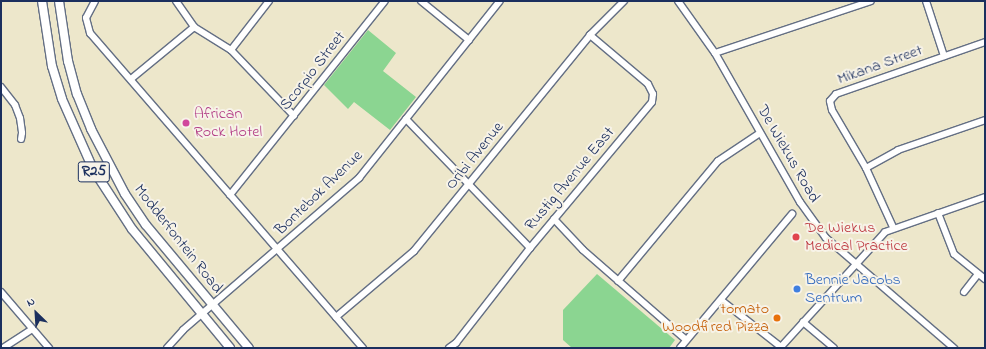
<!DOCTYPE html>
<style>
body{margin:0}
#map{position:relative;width:986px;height:349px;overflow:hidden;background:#ede7cb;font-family:"Indie Flower",sans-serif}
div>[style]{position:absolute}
.green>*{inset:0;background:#8bd591}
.roads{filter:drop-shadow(1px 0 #646f84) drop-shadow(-1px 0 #646f84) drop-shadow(0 1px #646f84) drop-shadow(0 -1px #646f84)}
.minor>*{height:6px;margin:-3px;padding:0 3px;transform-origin:3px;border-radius:3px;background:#fff}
.major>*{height:8px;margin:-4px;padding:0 4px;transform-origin:4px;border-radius:4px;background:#fff}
.dots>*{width:11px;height:11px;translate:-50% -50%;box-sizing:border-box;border:2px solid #f7f3e8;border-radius:50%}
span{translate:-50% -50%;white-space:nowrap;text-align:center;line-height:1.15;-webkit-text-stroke:4px #f7f3e8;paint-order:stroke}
.shield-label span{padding:1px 3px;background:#f7f3e8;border:1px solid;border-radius:3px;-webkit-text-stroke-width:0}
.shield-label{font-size:15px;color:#1b2f5e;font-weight:700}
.street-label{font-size:16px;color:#1b2f5e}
.hotel-label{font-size:16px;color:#b23c85}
.left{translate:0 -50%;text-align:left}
.health-label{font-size:16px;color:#be3a42}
.shop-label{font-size:16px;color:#366cbe}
.food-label{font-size:16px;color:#c56008}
.right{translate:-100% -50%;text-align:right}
.frame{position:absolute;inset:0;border:2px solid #1b2f5e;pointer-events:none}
.north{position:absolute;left:16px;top:293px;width:40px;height:40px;-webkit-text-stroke:3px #f7f3e8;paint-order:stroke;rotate:335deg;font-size:11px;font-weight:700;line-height:16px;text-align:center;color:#1b2f5e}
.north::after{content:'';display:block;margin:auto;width:14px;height:18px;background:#1b2f5e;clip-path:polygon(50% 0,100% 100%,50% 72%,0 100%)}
</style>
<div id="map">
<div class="green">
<div style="clip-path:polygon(368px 30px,396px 53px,383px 71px,416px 97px,390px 130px,354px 102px,348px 109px,324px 85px)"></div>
<div style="clip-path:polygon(597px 274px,675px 340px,669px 348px,572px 348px,563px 340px,563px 310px)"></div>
</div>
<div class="roads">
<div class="minor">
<div style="left:95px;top:1px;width:19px;rotate:118deg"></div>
<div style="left:86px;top:18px;width:16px;rotate:75deg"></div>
<div style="left:90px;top:33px;width:417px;rotate:49.1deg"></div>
<div style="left:176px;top:1px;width:32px;rotate:55deg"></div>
<div style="left:194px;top:27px;width:44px;rotate:31.9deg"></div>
<div style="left:231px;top:50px;width:91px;rotate:46.3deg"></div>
<div style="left:421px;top:1px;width:62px;rotate:39.1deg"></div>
<div style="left:678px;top:1px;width:64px;rotate:54.6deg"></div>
<div style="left:715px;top:53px;width:172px;rotate:60.3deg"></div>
<div style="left:800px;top:202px;width:44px;rotate:54.2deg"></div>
<div style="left:826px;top:238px;width:169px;rotate:40.7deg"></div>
<div style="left:926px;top:1px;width:58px;rotate:71.9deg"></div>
<div style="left:231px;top:50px;width:62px;rotate:-52.2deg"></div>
<div style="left:715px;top:53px;width:164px;rotate:-18.4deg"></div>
<div style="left:131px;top:79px;width:82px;rotate:-39.5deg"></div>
<div style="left:1px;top:87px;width:23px;rotate:52deg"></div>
<div style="left:15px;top:105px;width:14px;rotate:69deg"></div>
<div style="left:20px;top:118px;width:15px;rotate:82deg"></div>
<div style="left:22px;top:133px;width:6px;rotate:99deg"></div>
<div style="left:406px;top:119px;width:179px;rotate:46.1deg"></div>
<div style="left:866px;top:168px;width:37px;rotate:-29deg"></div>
<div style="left:898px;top:150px;width:92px;rotate:-19deg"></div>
<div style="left:230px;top:195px;width:248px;rotate:-51.4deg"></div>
<div style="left:938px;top:213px;width:44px;rotate:68.7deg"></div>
<div style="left:954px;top:254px;width:40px;rotate:39deg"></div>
<div style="left:554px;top:219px;width:42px;rotate:46.9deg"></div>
<div style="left:583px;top:250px;width:137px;rotate:41.1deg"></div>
<div style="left:893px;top:227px;width:65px;rotate:-114.6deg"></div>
<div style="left:866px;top:168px;width:67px;rotate:-120.4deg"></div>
<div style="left:832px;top:110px;width:9px;rotate:-103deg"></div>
<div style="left:830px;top:101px;width:9px;rotate:-49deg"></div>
<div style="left:836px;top:94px;width:158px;rotate:-19.2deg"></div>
<div style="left:618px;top:281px;width:156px;rotate:-50.2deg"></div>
<div style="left:718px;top:161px;width:50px;rotate:-33.7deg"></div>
<div style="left:1px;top:292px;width:74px;rotate:49.4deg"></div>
<div style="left:964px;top:292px;width:23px;rotate:-52deg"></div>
<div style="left:721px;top:300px;width:76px;rotate:38.1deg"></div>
<div style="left:336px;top:317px;width:102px;rotate:-40.2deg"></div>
<div style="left:414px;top:251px;width:279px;rotate:-50.8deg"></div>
<div style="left:590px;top:35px;width:48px;rotate:-45deg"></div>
<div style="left:803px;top:322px;width:40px;rotate:40deg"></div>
<div style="left:3px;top:348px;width:35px;rotate:-33deg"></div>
<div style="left:167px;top:348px;width:24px;rotate:-48deg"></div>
<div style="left:183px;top:330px;width:233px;rotate:-40.8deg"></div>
<div style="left:359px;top:178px;width:226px;rotate:-51.5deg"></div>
<div style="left:449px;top:348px;width:9px;rotate:-36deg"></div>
<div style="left:456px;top:343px;width:120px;rotate:-52.1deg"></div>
<div style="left:530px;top:248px;width:190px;rotate:-50.1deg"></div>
<div style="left:652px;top:102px;width:8px;rotate:-83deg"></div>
<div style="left:653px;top:94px;width:11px;rotate:-117deg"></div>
<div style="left:648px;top:84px;width:76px;rotate:-139.8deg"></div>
<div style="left:680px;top:348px;width:175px;rotate:-50.1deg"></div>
<div style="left:780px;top:348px;width:156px;rotate:-47.8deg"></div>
<div style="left:885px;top:232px;width:106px;rotate:-19.3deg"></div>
</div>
<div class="major">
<div style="left:42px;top:1px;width:66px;rotate:81.3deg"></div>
<div style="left:52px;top:66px;width:34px;rotate:73deg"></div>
<div style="left:62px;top:99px;width:77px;rotate:66.1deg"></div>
<div style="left:93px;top:169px;width:72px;rotate:57deg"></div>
<div style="left:132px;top:229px;width:154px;rotate:50.5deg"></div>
<div style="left:59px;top:1px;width:61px;rotate:81.5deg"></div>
<div style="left:68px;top:61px;width:34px;rotate:75deg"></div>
<div style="left:77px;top:94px;width:38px;rotate:68deg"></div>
<div style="left:91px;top:129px;width:73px;rotate:62.4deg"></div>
<div style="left:125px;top:194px;width:37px;rotate:56deg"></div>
<div style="left:146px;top:225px;width:160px;rotate:50.1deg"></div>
</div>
</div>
<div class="dots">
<div style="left:186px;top:123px;background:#d1479c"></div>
<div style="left:796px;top:237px;background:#e0444e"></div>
<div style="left:797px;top:289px;background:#3f7fe0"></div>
<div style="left:777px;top:318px;background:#e8710a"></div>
</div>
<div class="shield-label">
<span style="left:94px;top:172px">R25</span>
</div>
<div class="street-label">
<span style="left:880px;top:65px;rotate:-20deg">Mikana Street</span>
<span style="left:313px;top:71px;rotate:-52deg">Scorpio Street</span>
<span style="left:788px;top:154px;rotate:60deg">De Wiekus Road</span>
<span style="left:475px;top:156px;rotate:-51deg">Oribi Avenue</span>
<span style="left:570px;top:179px;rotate:-50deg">Rustig Avenue East</span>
<span style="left:319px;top:193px;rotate:-44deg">Bontebok Avenue</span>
<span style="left:178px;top:239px;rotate:52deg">Modderfontein Road</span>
</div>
<div class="hotel-label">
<span class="left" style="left:194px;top:123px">African<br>Rock Hotel</span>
</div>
<div class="health-label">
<span class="left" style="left:805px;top:237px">De Wiekus<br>Medical Practice</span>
</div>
<div class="shop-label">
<span class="left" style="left:805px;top:289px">Bennie Jacobs<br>Sentrum</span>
</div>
<div class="food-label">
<span class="right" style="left:769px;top:318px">tomato<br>Woodfired Pizza</span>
</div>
<div class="frame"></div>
<div class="north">N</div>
</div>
